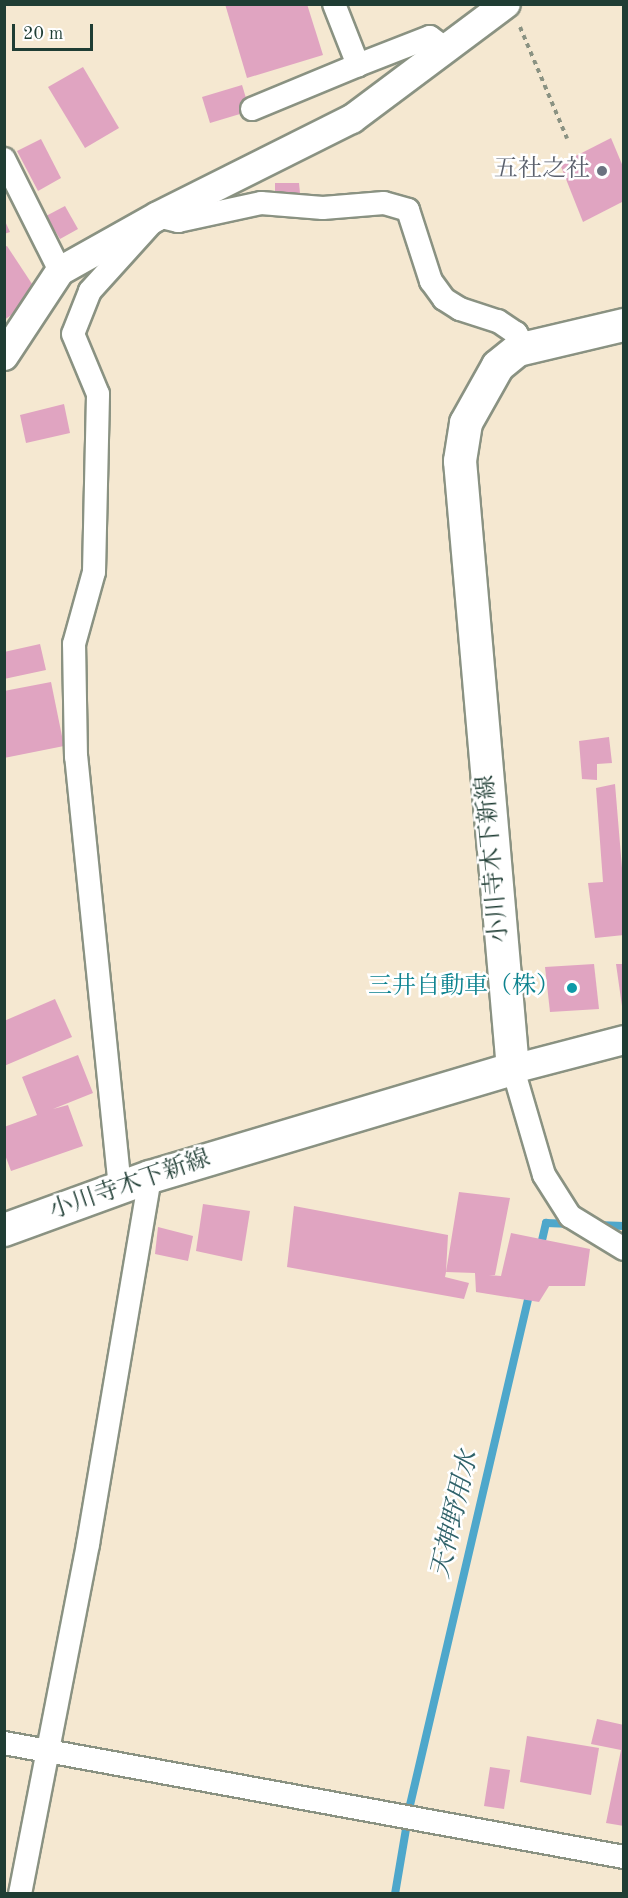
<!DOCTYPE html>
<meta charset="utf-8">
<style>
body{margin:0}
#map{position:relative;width:628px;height:1898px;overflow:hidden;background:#f5e8d1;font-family:"Old Standard TT","Noto Serif JP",serif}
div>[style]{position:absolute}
.stream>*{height:8px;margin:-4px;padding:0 4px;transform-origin:4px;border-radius:4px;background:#4ea7cb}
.building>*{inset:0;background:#e0a4c1}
.path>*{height:4px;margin-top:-2px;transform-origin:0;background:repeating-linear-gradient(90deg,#8a9282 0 4.5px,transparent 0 9px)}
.roads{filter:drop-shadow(2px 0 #8a9282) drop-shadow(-2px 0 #8a9282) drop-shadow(0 2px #8a9282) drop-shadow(0 -2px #8a9282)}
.minor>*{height:22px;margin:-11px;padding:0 11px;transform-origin:11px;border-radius:11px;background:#fff}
.tertiary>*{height:28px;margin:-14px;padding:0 14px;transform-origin:14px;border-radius:14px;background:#fff}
.secondary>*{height:32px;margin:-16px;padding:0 16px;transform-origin:16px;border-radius:16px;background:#fff}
.dots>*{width:16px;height:16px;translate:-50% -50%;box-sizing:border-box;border:3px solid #fff;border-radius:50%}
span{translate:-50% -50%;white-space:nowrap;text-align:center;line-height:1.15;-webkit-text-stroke:5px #fff;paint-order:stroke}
.worship-label{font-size:24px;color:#5b616d}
.right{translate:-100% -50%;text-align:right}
.street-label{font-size:24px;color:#1f3d34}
.culture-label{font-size:24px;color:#0d838f}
.water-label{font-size:26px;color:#2f6269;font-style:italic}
.frame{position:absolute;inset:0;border:6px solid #1f3d34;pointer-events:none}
.scale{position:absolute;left:12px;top:24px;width:81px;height:27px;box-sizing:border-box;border:3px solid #1f3d34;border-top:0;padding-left:8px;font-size:18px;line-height:21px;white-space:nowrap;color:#1f3d34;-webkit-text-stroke:4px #fff;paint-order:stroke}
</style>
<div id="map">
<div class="stream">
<div style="left:597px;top:1225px;width:27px;rotate:2deg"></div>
<div style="left:540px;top:1249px;width:27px;rotate:-77deg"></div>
<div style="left:546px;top:1223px;width:26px;rotate:2deg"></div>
<div style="left:395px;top:1894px;width:90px;rotate:-80.4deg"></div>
<div style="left:410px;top:1805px;width:528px;rotate:-76.86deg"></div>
</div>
<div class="building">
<div style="clip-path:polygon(225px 4px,307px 4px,323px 55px,247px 78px)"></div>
<div style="clip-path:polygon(83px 67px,119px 128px,85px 148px,48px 87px)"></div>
<div style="clip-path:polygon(242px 85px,250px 111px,210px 123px,202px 97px)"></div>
<div style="clip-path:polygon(611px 138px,624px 169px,624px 201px,583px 222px,560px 164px)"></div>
<div style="clip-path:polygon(41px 139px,61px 178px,38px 191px,17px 151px)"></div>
<div style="clip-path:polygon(275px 183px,299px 183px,300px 193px,275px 195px)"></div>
<div style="clip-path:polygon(65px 206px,78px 229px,60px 239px,46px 216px)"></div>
<div style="clip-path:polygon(4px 219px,10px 232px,4px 234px)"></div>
<div style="clip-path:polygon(7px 246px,40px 296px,4px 320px,4px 247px)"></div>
<div style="clip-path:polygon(64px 404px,70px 433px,26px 443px,20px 415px)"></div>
<div style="clip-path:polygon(40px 644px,46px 670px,4px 679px,4px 652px)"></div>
<div style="clip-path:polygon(51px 682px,64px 746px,4px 758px,4px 691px)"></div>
<div style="clip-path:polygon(609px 737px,612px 763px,597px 764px,597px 780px,582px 779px,579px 741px)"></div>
<div style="clip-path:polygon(615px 784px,624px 892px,624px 935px,595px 938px,588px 883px,603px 882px,596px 788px)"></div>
<div style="clip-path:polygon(594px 964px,599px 1009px,550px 1012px,545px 967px)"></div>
<div style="clip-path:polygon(616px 964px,624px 964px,624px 1006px,622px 1006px)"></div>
<div style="clip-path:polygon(55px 999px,72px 1037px,4px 1066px,4px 1021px)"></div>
<div style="clip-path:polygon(78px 1055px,93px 1093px,53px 1109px,68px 1105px,83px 1146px,11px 1171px,4px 1152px,4px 1127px,37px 1115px,22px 1077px)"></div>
<div style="clip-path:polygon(459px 1192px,510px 1198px,495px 1275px,489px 1275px,501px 1276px,511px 1233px,590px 1249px,585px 1286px,549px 1286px,539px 1302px,476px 1292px,475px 1273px,446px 1272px,445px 1277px,469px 1283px,464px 1299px,287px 1267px,294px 1206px,448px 1235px,446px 1272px)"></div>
<div style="clip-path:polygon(203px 1204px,250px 1211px,242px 1261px,196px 1251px)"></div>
<div style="clip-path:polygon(158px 1227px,193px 1236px,188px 1261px,155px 1254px)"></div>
<div style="clip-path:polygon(597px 1719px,624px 1725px,624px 1826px,606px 1823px,621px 1750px,591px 1744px)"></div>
<div style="clip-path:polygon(527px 1736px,599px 1748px,591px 1795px,520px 1782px)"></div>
<div style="clip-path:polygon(490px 1767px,510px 1770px,504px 1809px,484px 1806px)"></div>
</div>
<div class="path">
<div style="left:520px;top:27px;width:121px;rotate:67.1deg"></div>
</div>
<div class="roads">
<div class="minor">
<div style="left:334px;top:4px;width:66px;rotate:68.5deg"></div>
<div style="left:358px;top:65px;width:77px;rotate:-21.3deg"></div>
<div style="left:430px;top:37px;width:20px;rotate:37deg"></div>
<div style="left:252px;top:109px;width:115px;rotate:-22.5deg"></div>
<div style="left:4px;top:159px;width:125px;rotate:63.4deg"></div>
<div style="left:513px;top:1069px;width:110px;rotate:73.7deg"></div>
<div style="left:544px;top:1175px;width:49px;rotate:57.6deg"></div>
<div style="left:570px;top:1216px;width:63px;rotate:31.4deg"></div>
<div style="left:120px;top:1188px;width:433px;rotate:-95.8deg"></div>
<div style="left:76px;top:757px;width:113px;rotate:-91deg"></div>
<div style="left:74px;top:644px;width:75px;rotate:-74.5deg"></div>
<div style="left:94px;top:572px;width:178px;rotate:-88.7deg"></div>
<div style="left:98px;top:394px;width:65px;rotate:-112.6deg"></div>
<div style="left:73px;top:334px;width:46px;rotate:-68.4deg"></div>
<div style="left:90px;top:291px;width:101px;rotate:-47.8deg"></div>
<div style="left:158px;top:216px;width:21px;rotate:14deg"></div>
<div style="left:178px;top:221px;width:85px;rotate:-12.2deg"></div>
<div style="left:261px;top:203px;width:62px;rotate:4.6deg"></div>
<div style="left:323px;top:208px;width:61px;rotate:-4.7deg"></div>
<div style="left:384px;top:203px;width:25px;rotate:16deg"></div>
<div style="left:408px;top:210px;width:75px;rotate:72.1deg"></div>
<div style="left:431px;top:281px;width:22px;rotate:54deg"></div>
<div style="left:444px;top:299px;width:19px;rotate:32deg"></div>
<div style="left:460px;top:309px;width:40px;rotate:18deg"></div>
<div style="left:498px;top:321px;width:22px;rotate:34deg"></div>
<div style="left:516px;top:333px;width:17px;rotate:59deg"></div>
<div style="left:4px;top:1743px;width:630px;rotate:10.42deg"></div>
<div style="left:20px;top:1894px;width:357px;rotate:-79deg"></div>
<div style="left:88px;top:1544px;width:372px;rotate:-80.4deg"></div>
</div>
<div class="tertiary">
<div style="left:4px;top:356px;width:102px;rotate:-56.6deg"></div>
<div style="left:60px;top:271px;width:112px;rotate:-29.3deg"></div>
<div style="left:158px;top:216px;width:217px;rotate:-26.6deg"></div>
<div style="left:352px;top:119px;width:192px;rotate:-36.8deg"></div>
<div style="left:513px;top:1069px;width:115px;rotate:-14.6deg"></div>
</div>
<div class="secondary">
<div style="left:4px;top:1230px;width:155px;rotate:-20deg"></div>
<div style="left:150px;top:1177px;width:379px;rotate:-16.6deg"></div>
<div style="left:513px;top:1069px;width:610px;rotate:-94.98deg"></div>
<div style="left:460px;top:461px;width:38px;rotate:-81deg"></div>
<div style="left:466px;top:423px;width:65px;rotate:-60.7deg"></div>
<div style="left:498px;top:366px;width:26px;rotate:-39deg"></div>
<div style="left:518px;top:350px;width:109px;rotate:-13.3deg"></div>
</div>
</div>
<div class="dots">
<div style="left:602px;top:171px;background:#6b7280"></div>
<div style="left:572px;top:988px;background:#0f9aa8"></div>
</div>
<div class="worship-label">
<span class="right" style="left:590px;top:171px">五社之社</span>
</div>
<div class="street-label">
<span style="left:494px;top:859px;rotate:-95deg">小川寺木下新線</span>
<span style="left:130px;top:1186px;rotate:-19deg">小川寺木下新線</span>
</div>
<div class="culture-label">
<span class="right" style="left:560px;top:988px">三井自動車（株）</span>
</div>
<div class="water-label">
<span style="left:456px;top:1515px;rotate:-77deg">天神野用水</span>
</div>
<div class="frame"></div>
<div class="scale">20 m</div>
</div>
